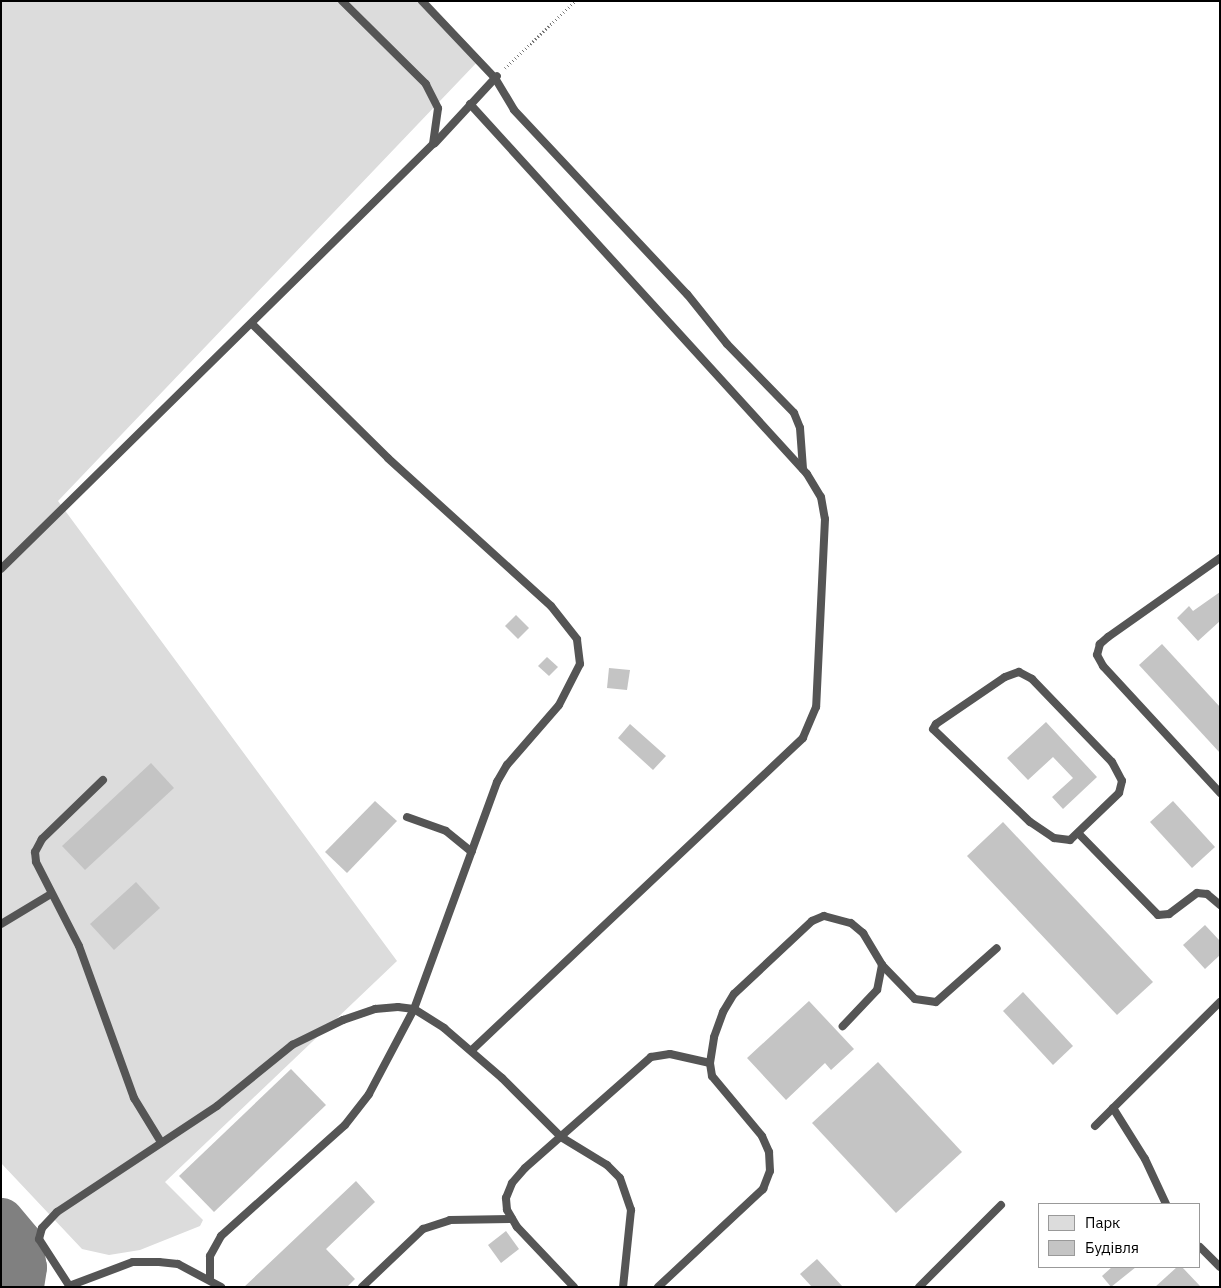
<!DOCTYPE html>
<meta charset="utf-8">
<style>
body{margin:0}
#map{position:relative;width:1221px;height:1288px;overflow:hidden;background:#fff;font-family:"IBM Plex Sans",sans-serif}
div>[style]{position:absolute}
.green>*{inset:0;background:#dcdcdc}
.taxiway>*{height:45px;margin:-22.5px;padding:0 22.5px;transform-origin:22.5px;border-radius:22.5px;background:#808080}
.building>*{inset:0;background:#c4c4c4}
.path>*{height:3px;margin-top:-1.5px;transform-origin:0;background:repeating-linear-gradient(90deg,#777 0 1px,transparent 0 3.5px)}
.lane>*{height:8px;margin:-4px;padding:0 4px;transform-origin:4px;border-radius:4px;background:#555}
span{translate:-50% -50%;white-space:nowrap;text-align:center;line-height:1.15;-webkit-text-stroke:4.5px #fff;paint-order:stroke}
.frame{position:absolute;inset:0;border:2px solid #000;pointer-events:none}
.legend{position:absolute;left:1038px;top:1203px;width:162px;height:65px;box-sizing:border-box;background:#fff;border:1px solid #999;margin:0;padding:6px 9px;list-style:none;font-size:15px;color:#000}
.legend li{display:flex;align-items:center;gap:10px;height:25px}
.legend b{width:25px;border:1px solid #999}
</style>
<div id="map">
<div class="green">
<div style="clip-path:polygon(1px 1px,428px 1px,481px 58px,58px 501px,397px 961px,165px 1182px,203px 1220px,200px 1226px,140px 1250px,109px 1255px,82px 1249px,1px 1163px)"></div>
</div>
<div class="taxiway">
<div style="left:1px;top:1220px;width:30px;rotate:50deg"></div>
<div style="left:20px;top:1243px;width:24px;rotate:81deg"></div>
<div style="left:24px;top:1267px;width:20px;rotate:99deg"></div>
</div>
<div class="building">
<div style="clip-path:polygon(1220px 592px,1220px 621px,1198px 641px,1177px 618px,1189px 606px,1193px 611px)"></div>
<div style="clip-path:polygon(516px 615px,529px 628px,518px 639px,505px 626px)"></div>
<div style="clip-path:polygon(1162px 644px,1220px 707px,1220px 753px,1139px 665px)"></div>
<div style="clip-path:polygon(547px 657px,558px 667px,549px 676px,538px 666px)"></div>
<div style="clip-path:polygon(609px 668px,630px 670px,627px 690px,607px 688px)"></div>
<div style="clip-path:polygon(1046px 722px,1097px 777px,1063px 809px,1052px 797px,1073px 778px,1053px 757px,1028px 780px,1007px 758px)"></div>
<div style="clip-path:polygon(630px 724px,666px 756px,653px 770px,618px 738px)"></div>
<div style="clip-path:polygon(151px 763px,174px 788px,85px 870px,62px 846px)"></div>
<div style="clip-path:polygon(375px 801px,397px 821px,347px 873px,325px 852px)"></div>
<div style="clip-path:polygon(1173px 801px,1215px 847px,1192px 868px,1150px 822px)"></div>
<div style="clip-path:polygon(1003px 822px,1153px 982px,1117px 1015px,967px 856px)"></div>
<div style="clip-path:polygon(136px 882px,160px 908px,114px 950px,90px 924px)"></div>
<div style="clip-path:polygon(1205px 925px,1220px 941px,1220px 955px,1205px 969px,1183px 945px)"></div>
<div style="clip-path:polygon(1023px 992px,1073px 1046px,1053px 1065px,1003px 1011px)"></div>
<div style="clip-path:polygon(809px 1001px,854px 1049px,831px 1070px,825px 1063px,786px 1100px,747px 1058px)"></div>
<div style="clip-path:polygon(878px 1062px,962px 1152px,896px 1213px,812px 1123px)"></div>
<div style="clip-path:polygon(291px 1069px,326px 1105px,214px 1212px,179px 1176px)"></div>
<div style="clip-path:polygon(356px 1181px,375px 1202px,326px 1249px,355px 1279px,347px 1287px,244px 1287px)"></div>
<div style="clip-path:polygon(506px 1231px,519px 1249px,501px 1263px,488px 1245px)"></div>
<div style="clip-path:polygon(817px 1259px,843px 1287px,812px 1287px,800px 1274px)"></div>
<div style="clip-path:polygon(1112px 1267px,1136px 1267px,1111px 1287px,1102px 1276px)"></div>
<div style="clip-path:polygon(1177px 1267px,1182px 1267px,1201px 1287px,1155px 1287px)"></div>
</div>
<div class="path">
<div style="left:505px;top:68px;width:97px;rotate:-43.7deg"></div>
</div>
<div class="lane">
<div style="left:422px;top:1px;width:106px;rotate:46.5deg"></div>
<div style="left:495px;top:78px;width:37px;rotate:59deg"></div>
<div style="left:514px;top:110px;width:253px;rotate:46.8deg"></div>
<div style="left:687px;top:294px;width:64px;rotate:51.3deg"></div>
<div style="left:727px;top:344px;width:96px;rotate:45.8deg"></div>
<div style="left:794px;top:413px;width:16px;rotate:68deg"></div>
<div style="left:800px;top:428px;width:41px;rotate:85.8deg"></div>
<div style="left:470px;top:104px;width:500px;rotate:47.67deg"></div>
<div style="left:807px;top:474px;width:27px;rotate:59deg"></div>
<div style="left:821px;top:497px;width:22px;rotate:80deg"></div>
<div style="left:825px;top:519px;width:188px;rotate:92.7deg"></div>
<div style="left:816px;top:707px;width:34px;rotate:113deg"></div>
<div style="left:803px;top:738px;width:456px;rotate:136.7deg"></div>
<div style="left:435px;top:143px;width:91px;rotate:-47.2deg"></div>
<div style="left:1220px;top:558px;width:137px;rotate:144.8deg"></div>
<div style="left:1108px;top:637px;width:11px;rotate:139deg"></div>
<div style="left:1100px;top:644px;width:11px;rotate:105deg"></div>
<div style="left:1097px;top:655px;width:13px;rotate:61deg"></div>
<div style="left:1103px;top:666px;width:173px;rotate:47.3deg"></div>
<div style="left:1px;top:569px;width:606px;rotate:-44.53deg"></div>
<div style="left:433px;top:144px;width:36px;rotate:-82deg"></div>
<div style="left:438px;top:108px;width:27px;rotate:-117deg"></div>
<div style="left:426px;top:84px;width:118px;rotate:-135.3deg"></div>
<div style="left:1019px;top:672px;width:15px;rotate:28deg"></div>
<div style="left:1032px;top:679px;width:115px;rotate:46.1deg"></div>
<div style="left:1112px;top:762px;width:21px;rotate:62deg"></div>
<div style="left:1122px;top:781px;width:12px;rotate:104deg"></div>
<div style="left:1119px;top:793px;width:68px;rotate:136.2deg"></div>
<div style="left:1070px;top:840px;width:16px;rotate:-173deg"></div>
<div style="left:1054px;top:838px;width:29px;rotate:-146deg"></div>
<div style="left:1030px;top:822px;width:134px;rotate:-136.2deg"></div>
<div style="left:933px;top:729px;width:6px;rotate:-59deg"></div>
<div style="left:936px;top:724px;width:83px;rotate:-34.3deg"></div>
<div style="left:1005px;top:677px;width:15px;rotate:-20deg"></div>
<div style="left:103px;top:780px;width:85px;rotate:136deg"></div>
<div style="left:42px;top:839px;width:15px;rotate:118deg"></div>
<div style="left:35px;top:852px;width:10px;rotate:84deg"></div>
<div style="left:36px;top:862px;width:94px;rotate:62.9deg"></div>
<div style="left:79px;top:946px;width:162px;rotate:70.1deg"></div>
<div style="left:134px;top:1098px;width:52px;rotate:58.5deg"></div>
<div style="left:407px;top:817px;width:41px;rotate:19.7deg"></div>
<div style="left:446px;top:831px;width:33px;rotate:39deg"></div>
<div style="left:1079px;top:834px;width:113px;rotate:45.7deg"></div>
<div style="left:1158px;top:915px;width:11px;rotate:-5deg"></div>
<div style="left:1169px;top:914px;width:35px;rotate:-37deg"></div>
<div style="left:1197px;top:893px;width:10px;rotate:6deg"></div>
<div style="left:1207px;top:894px;width:17px;rotate:40deg"></div>
<div style="left:1px;top:924px;width:58px;rotate:-31deg"></div>
<div style="left:882px;top:965px;width:47px;rotate:45.9deg"></div>
<div style="left:915px;top:999px;width:21px;rotate:8deg"></div>
<div style="left:936px;top:1002px;width:81px;rotate:-41.5deg"></div>
<div style="left:1113px;top:1108px;width:60px;rotate:57.9deg"></div>
<div style="left:1145px;top:1159px;width:50px;rotate:65deg"></div>
<div style="left:1095px;top:1126px;width:176px;rotate:-44.8deg"></div>
<div style="left:1200px;top:1247px;width:28px;rotate:45deg"></div>
<div style="left:210px;top:1278px;width:22px;rotate:-90deg"></div>
<div style="left:210px;top:1256px;width:23px;rotate:-61deg"></div>
<div style="left:221px;top:1236px;width:166px;rotate:-41.8deg"></div>
<div style="left:345px;top:1125px;width:39px;rotate:-52deg"></div>
<div style="left:369px;top:1094px;width:96px;rotate:-62.1deg"></div>
<div style="left:414px;top:1009px;width:242px;rotate:-69.9deg"></div>
<div style="left:497px;top:782px;width:20px;rotate:-60deg"></div>
<div style="left:507px;top:765px;width:79px;rotate:-49.1deg"></div>
<div style="left:559px;top:705px;width:46px;rotate:-62.9deg"></div>
<div style="left:580px;top:664px;width:25px;rotate:-97deg"></div>
<div style="left:577px;top:639px;width:42px;rotate:-128.2deg"></div>
<div style="left:551px;top:606px;width:220px;rotate:-137.8deg"></div>
<div style="left:388px;top:458px;width:191px;rotate:-135.4deg"></div>
<div style="left:69px;top:1286px;width:68px;rotate:-20.6deg"></div>
<div style="left:133px;top:1262px;width:26px"></div>
<div style="left:159px;top:1262px;width:19px;rotate:6deg"></div>
<div style="left:178px;top:1264px;width:49px;rotate:28.1deg"></div>
<div style="left:70px;top:1287px;width:57px;rotate:-122.9deg"></div>
<div style="left:39px;top:1239px;width:11px;rotate:-75deg"></div>
<div style="left:42px;top:1228px;width:22px;rotate:-47deg"></div>
<div style="left:57px;top:1212px;width:192px;rotate:-33.5deg"></div>
<div style="left:217px;top:1106px;width:97px;rotate:-39.1deg"></div>
<div style="left:292px;top:1045px;width:57px;rotate:-26.1deg"></div>
<div style="left:343px;top:1020px;width:34px;rotate:-19deg"></div>
<div style="left:375px;top:1009px;width:23px;rotate:-5deg"></div>
<div style="left:398px;top:1007px;width:16px;rotate:7deg"></div>
<div style="left:414px;top:1009px;width:36px;rotate:32deg"></div>
<div style="left:444px;top:1028px;width:77px;rotate:40.8deg"></div>
<div style="left:502px;top:1078px;width:83px;rotate:45deg"></div>
<div style="left:561px;top:1137px;width:54px;rotate:31.3deg"></div>
<div style="left:607px;top:1165px;width:18px;rotate:45deg"></div>
<div style="left:620px;top:1178px;width:34px;rotate:71deg"></div>
<div style="left:631px;top:1210px;width:77px;rotate:95.9deg"></div>
<div style="left:362px;top:1287px;width:84px;rotate:-43.6deg"></div>
<div style="left:423px;top:1229px;width:28px;rotate:-18deg"></div>
<div style="left:450px;top:1220px;width:62px;rotate:-0.9deg"></div>
<div style="left:574px;top:1287px;width:83px;rotate:-133.5deg"></div>
<div style="left:517px;top:1227px;width:20px;rotate:-120deg"></div>
<div style="left:507px;top:1210px;width:12px;rotate:-95deg"></div>
<div style="left:506px;top:1198px;width:16px;rotate:-68deg"></div>
<div style="left:512px;top:1183px;width:20px;rotate:-49deg"></div>
<div style="left:525px;top:1168px;width:168px;rotate:-41.4deg"></div>
<div style="left:651px;top:1057px;width:19px;rotate:-9deg"></div>
<div style="left:670px;top:1054px;width:41px;rotate:12.7deg"></div>
<div style="left:658px;top:1287px;width:144px;rotate:-43deg"></div>
<div style="left:763px;top:1189px;width:19px;rotate:-69deg"></div>
<div style="left:770px;top:1171px;width:19px;rotate:-93deg"></div>
<div style="left:769px;top:1152px;width:17px;rotate:-114deg"></div>
<div style="left:762px;top:1136px;width:78px;rotate:-129.8deg"></div>
<div style="left:712px;top:1076px;width:13px;rotate:-99deg"></div>
<div style="left:710px;top:1063px;width:26px;rotate:-81deg"></div>
<div style="left:714px;top:1037px;width:27px;rotate:-70deg"></div>
<div style="left:723px;top:1012px;width:21px;rotate:-59deg"></div>
<div style="left:734px;top:994px;width:107px;rotate:-43.1deg"></div>
<div style="left:812px;top:921px;width:13px;rotate:-23deg"></div>
<div style="left:824px;top:916px;width:28px;rotate:15deg"></div>
<div style="left:851px;top:923px;width:16px;rotate:40deg"></div>
<div style="left:863px;top:933px;width:37px;rotate:59deg"></div>
<div style="left:882px;top:965px;width:25px;rotate:101deg"></div>
<div style="left:877px;top:990px;width:50px;rotate:133.4deg"></div>
<div style="left:919px;top:1287px;width:116px;rotate:-45deg"></div>
</div>
<div class="frame"></div>
<ul class="legend">
<li><b style="height:14px;background:#dcdcdc"></b>Парк</li>
<li><b style="height:14px;background:#c4c4c4"></b>Будівля</li>
</ul>
</div>
